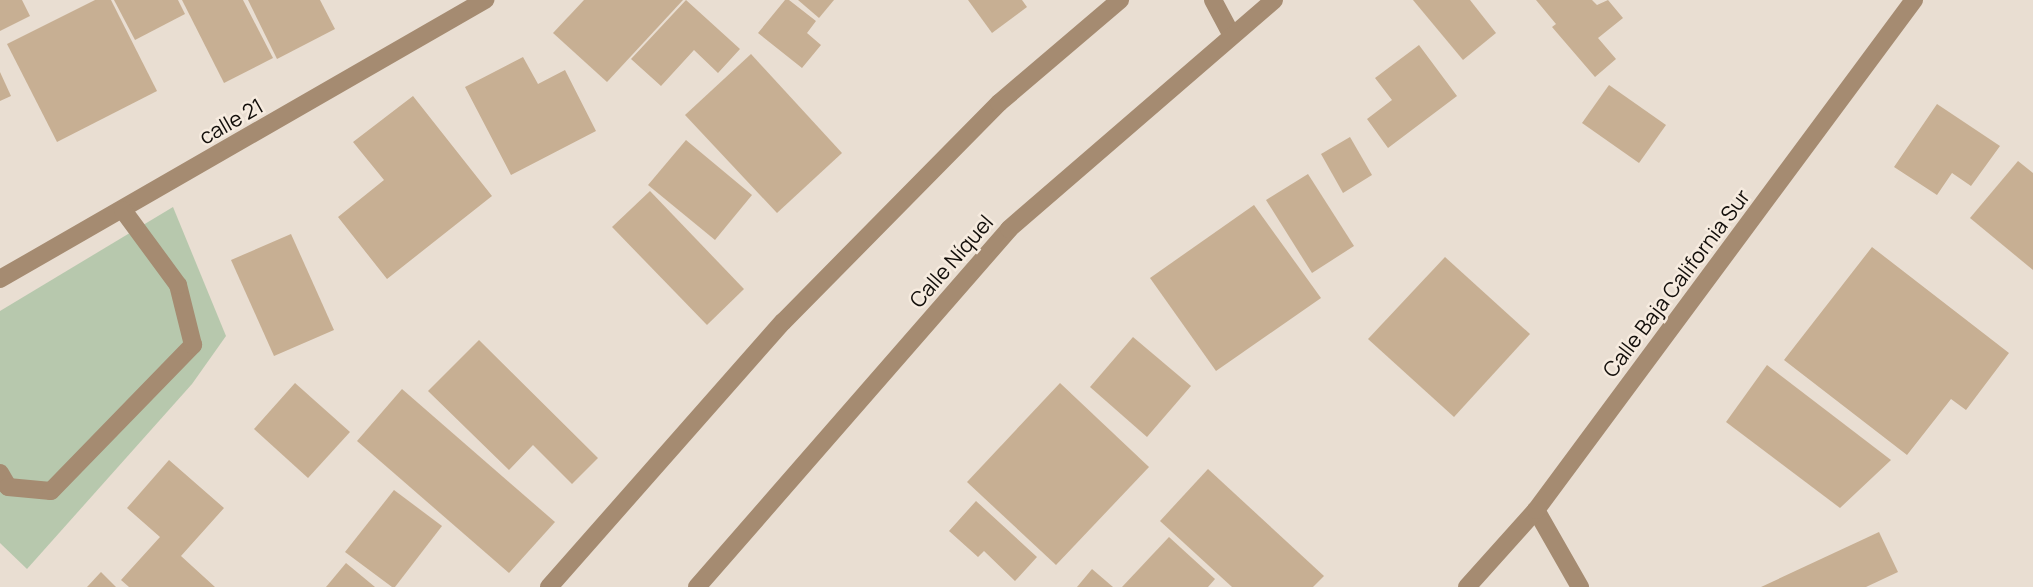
<!DOCTYPE html>
<meta charset="utf-8">
<style>
body{margin:0}
#map{position:relative;width:2033px;height:587px;overflow:hidden;background:#e9ded2;font-family:Manrope,sans-serif}
div>[style]{position:absolute}
.green>*{inset:0;background:#b7c8ad}
.building>*{inset:0;background:#c7af93}
.minor>*{height:18px;margin:-9px;padding:0 9px;transform-origin:9px;border-radius:9px;background:#a58b71}
.tertiary>*{height:18px;margin:-9px;padding:0 9px;transform-origin:9px;border-radius:9px;background:#a58b71}
span{translate:-50% -50%;white-space:nowrap;text-align:center;line-height:1.15;-webkit-text-stroke:5px #f6ebdf;paint-order:stroke}
.street-label{font-size:21px;color:#120e0a}
</style>
<div id="map">
<div class="green">
<div style="clip-path:polygon(173px 207px,226px 336px,192px 384px,27px 569px,0 543px,0 311px)"></div>
</div>
<div class="building">
<div style="clip-path:polygon(0 0,22px 0,30px 16px,0 31px)"></div>
<div style="clip-path:polygon(95px 0,111px 0,157px 91px,57px 142px,7px 44px)"></div>
<div style="clip-path:polygon(114px 0,178px 0,185px 14px,135px 40px)"></div>
<div style="clip-path:polygon(182px 0,243px 0,273px 58px,224px 83px)"></div>
<div style="clip-path:polygon(248px 0,320px 0,335px 29px,277px 59px)"></div>
<div style="clip-path:polygon(584px 0,683px 0,607px 82px,553px 33px)"></div>
<div style="clip-path:polygon(686px 0,740px 49px,718px 73px,694px 50px,661px 86px,631px 59px)"></div>
<div style="clip-path:polygon(785px 0,789px 0,816px 21px,807px 33px,821px 45px,802px 68px,758px 33px)"></div>
<div style="clip-path:polygon(798px 0,834px 0,819px 18px)"></div>
<div style="clip-path:polygon(968px 0,1022px 0,1027px 7px,992px 33px)"></div>
<div style="clip-path:polygon(1413px 0,1470px 0,1496px 33px,1463px 60px)"></div>
<div style="clip-path:polygon(1536px 0,1592px 0,1597px 5px,1608px 0,1623px 18px,1598px 38px,1616px 59px,1595px 77px,1552px 27px,1556px 24px)"></div>
<div style="clip-path:polygon(1419px 45px,1457px 96px,1388px 148px,1367px 119px,1392px 100px,1375px 78px)"></div>
<div style="clip-path:polygon(751px 54px,842px 153px,777px 213px,685px 115px)"></div>
<div style="clip-path:polygon(523px 57px,538px 84px,565px 70px,596px 131px,511px 175px,465px 87px)"></div>
<div style="clip-path:polygon(0 72px,11px 96px,0 101px)"></div>
<div style="clip-path:polygon(1609px 85px,1666px 125px,1639px 163px,1582px 123px)"></div>
<div style="clip-path:polygon(413px 96px,492px 196px,387px 279px,338px 217px,384px 180px,353px 142px)"></div>
<div style="clip-path:polygon(1937px 104px,2000px 146px,1971px 186px,1952px 173px,1937px 195px,1894px 167px)"></div>
<div style="clip-path:polygon(1350px 137px,1372px 175px,1343px 193px,1321px 154px)"></div>
<div style="clip-path:polygon(686px 140px,752px 195px,715px 240px,648px 185px)"></div>
<div style="clip-path:polygon(2018px 161px,2033px 173px,2033px 270px,1970px 218px)"></div>
<div style="clip-path:polygon(1308px 174px,1354px 246px,1312px 273px,1266px 200px)"></div>
<div style="clip-path:polygon(650px 191px,744px 289px,707px 325px,612px 227px)"></div>
<div style="clip-path:polygon(1254px 205px,1321px 298px,1216px 371px,1150px 278px)"></div>
<div style="clip-path:polygon(291px 234px,334px 330px,274px 356px,231px 260px)"></div>
<div style="clip-path:polygon(1872px 247px,2009px 353px,1966px 410px,1951px 399px,1907px 455px,1784px 360px)"></div>
<div style="clip-path:polygon(1445px 257px,1530px 334px,1454px 417px,1368px 339px)"></div>
<div style="clip-path:polygon(1133px 337px,1191px 386px,1147px 437px,1090px 387px)"></div>
<div style="clip-path:polygon(479px 340px,598px 458px,572px 484px,533px 445px,509px 470px,428px 391px)"></div>
<div style="clip-path:polygon(1767px 365px,1891px 460px,1840px 508px,1726px 422px)"></div>
<div style="clip-path:polygon(295px 383px,350px 432px,308px 478px,254px 429px)"></div>
<div style="clip-path:polygon(1060px 383px,1149px 467px,1056px 565px,967px 482px)"></div>
<div style="clip-path:polygon(402px 389px,555px 522px,509px 573px,357px 441px)"></div>
<div style="clip-path:polygon(169px 460px,224px 508px,181px 556px,215px 587px,129px 587px,121px 580px,160px 537px,127px 508px)"></div>
<div style="clip-path:polygon(1208px 469px,1324px 576px,1313px 587px,1232px 587px,1160px 521px)"></div>
<div style="clip-path:polygon(394px 490px,442px 526px,395px 587px,392px 587px,345px 552px)"></div>
<div style="clip-path:polygon(976px 501px,1037px 557px,1015px 581px,984px 551px,978px 557px,949px 531px)"></div>
<div style="clip-path:polygon(1879px 532px,1898px 572px,1866px 587px,1761px 587px)"></div>
<div style="clip-path:polygon(1169px 537px,1215px 579px,1208px 587px,1122px 587px)"></div>
<div style="clip-path:polygon(346px 563px,375px 587px,326px 587px)"></div>
<div style="clip-path:polygon(1092px 569px,1113px 587px,1077px 587px)"></div>
<div style="clip-path:polygon(101px 572px,116px 587px,87px 587px)"></div>
</div>
<div class="minor">
<div style="left:1213px;top:0;width:40px;rotate:62deg"></div>
<div style="left:0;top:279px;width:560px;rotate:-29.91deg"></div>
<div style="left:0;top:473px;width:16px;rotate:60deg"></div>
<div style="left:8px;top:487px;width:43px;rotate:5.3deg"></div>
<div style="left:51px;top:491px;width:204px;rotate:-45.8deg"></div>
<div style="left:193px;top:345px;width:62px;rotate:-104deg"></div>
<div style="left:178px;top:285px;width:93px;rotate:-126.3deg"></div>
<div style="left:1536px;top:510px;width:89px;rotate:60.3deg"></div>
<div style="left:1467px;top:587px;width:103px;rotate:-48.1deg"></div>
<div style="left:1536px;top:510px;width:635px;rotate:-53.46deg"></div>
</div>
<div class="tertiary">
<div style="left:549px;top:587px;width:354px;rotate:-48.6deg"></div>
<div style="left:783px;top:322px;width:308px;rotate:-45.4deg"></div>
<div style="left:999px;top:103px;width:159px;rotate:-40.4deg"></div>
<div style="left:697px;top:587px;width:475px;rotate:-48.9deg"></div>
<div style="left:1009px;top:229px;width:350px;rotate:-40.8deg"></div>
</div>
<div class="street-label">
<span style="left:231px;top:121px;rotate:-30deg">calle 21</span>
<span style="left:951px;top:261px;rotate:-49deg">Calle Níquel</span>
<span style="left:1676px;top:283px;rotate:-53deg">Calle Baja California Sur</span>
</div>
</div>
